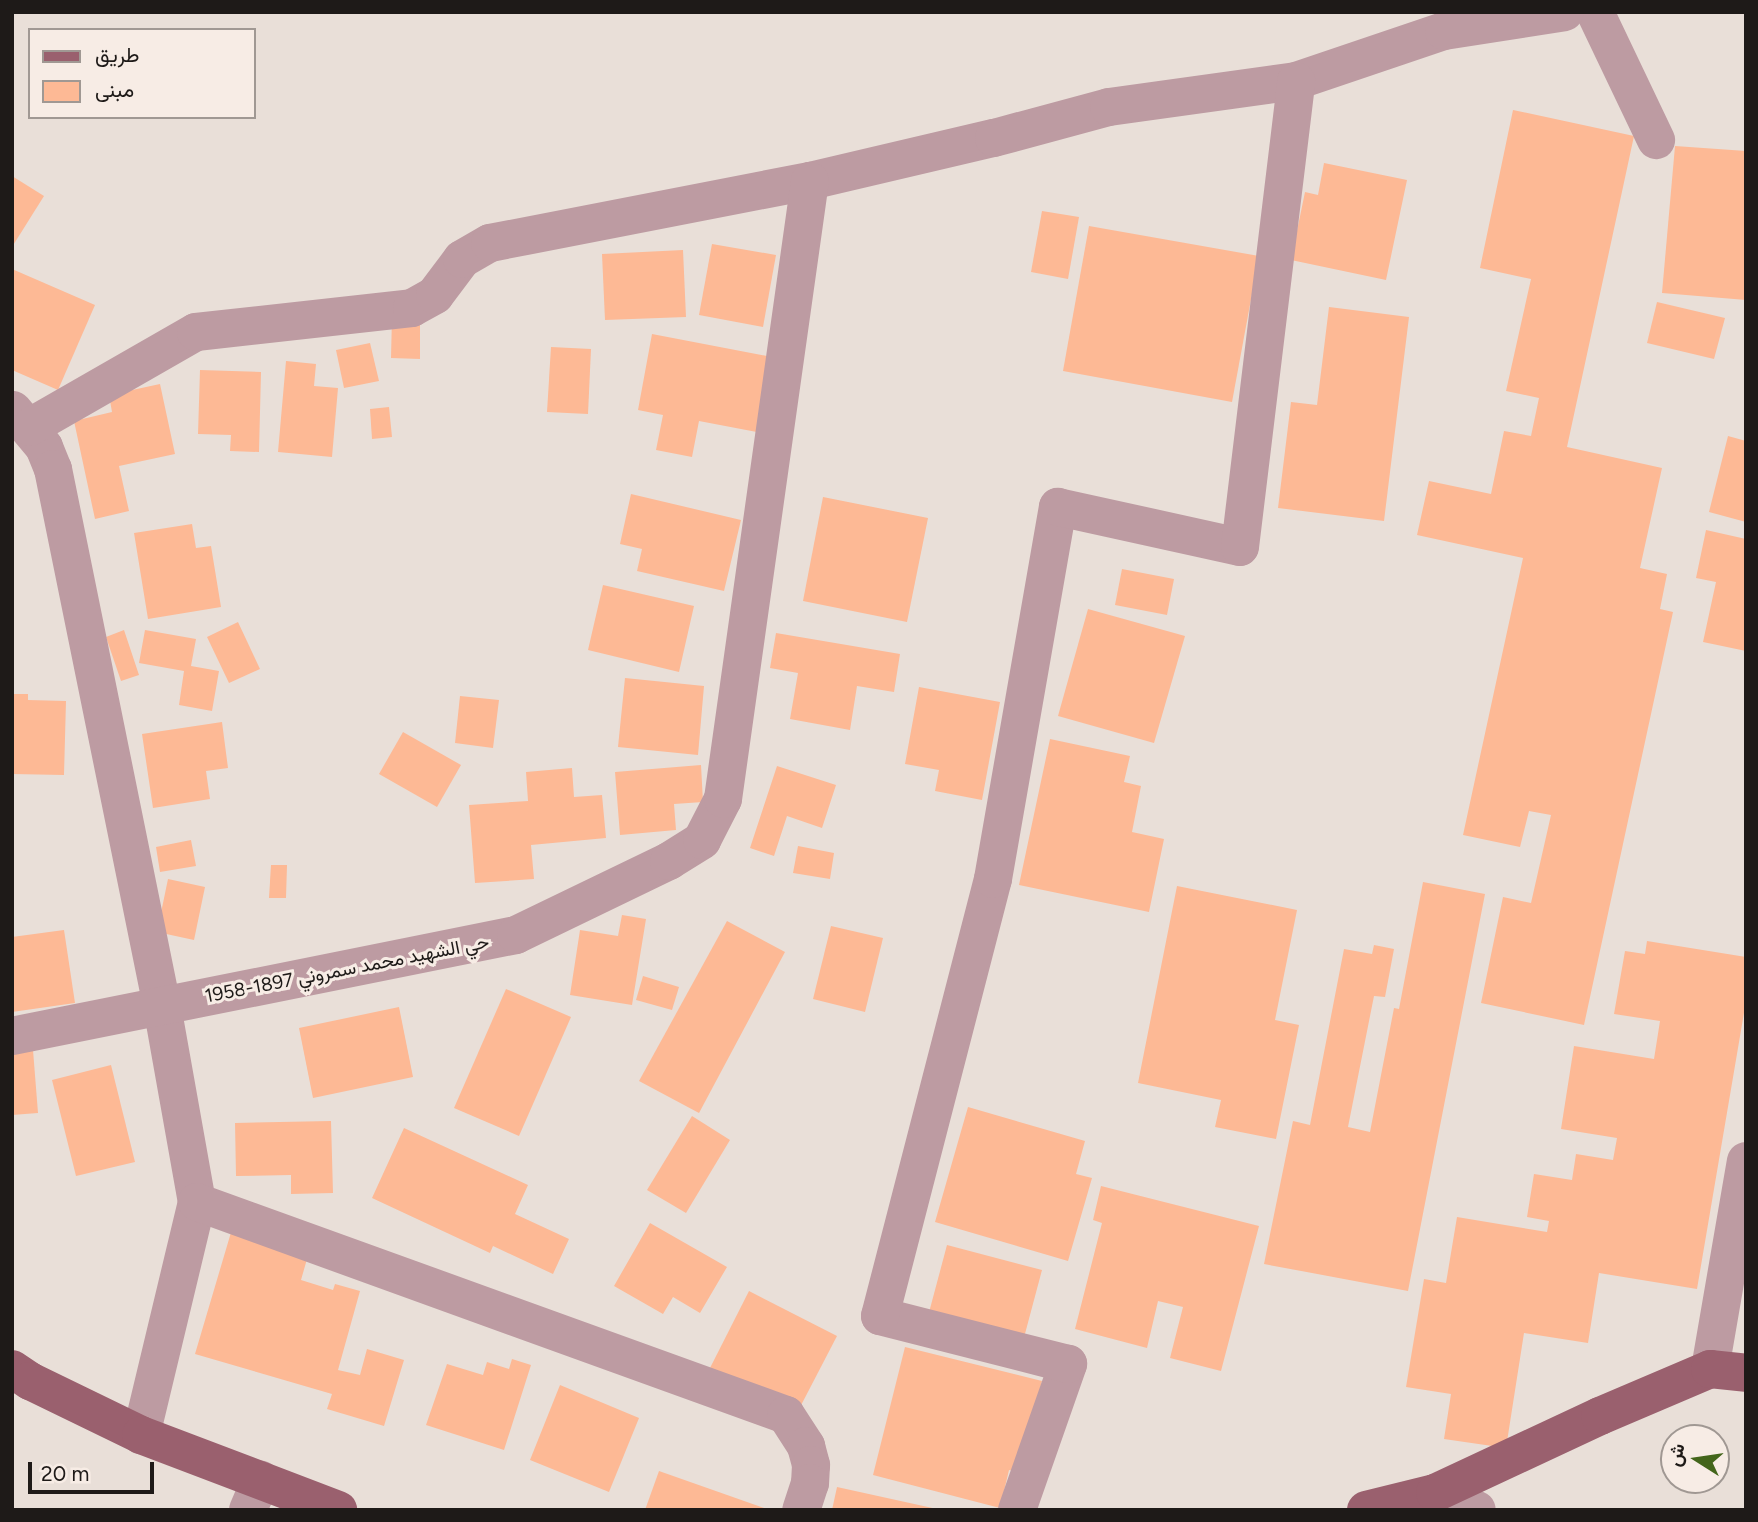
<!DOCTYPE html>
<meta charset="utf-8">
<style>
body{margin:0}
#map{position:relative;width:1758px;height:1522px;overflow:hidden;background:#e9dfd8;font-family:Figtree,Vazirmatn,sans-serif}
div>[style]{position:absolute}
.building>*{inset:0;background:#fdb995}
.minor>*{height:38px;margin:-19px;padding:0 19px;transform-origin:19px;border-radius:19px;background:#bd9ba2}
.major>*{height:38px;margin:-19px;padding:0 19px;transform-origin:19px;border-radius:19px;background:#9a606e}
span{translate:-50% -50%;white-space:nowrap;text-align:center;line-height:1.15;-webkit-text-stroke:6px #f7ece5;paint-order:stroke}
.street-label{font-size:19px;color:#1e1a18}
.frame{position:absolute;inset:0;border:14px solid #1e1a18;pointer-events:none}
.legend{position:absolute;left:28px;top:28px;width:228px;height:91px;box-sizing:border-box;background:#f7ece5;border:2px solid #a09893;margin:0;padding:9px 12px;list-style:none;font-size:21px;color:#1e1a18}
.legend li{display:flex;align-items:center;gap:14px;height:35px}
.legend b{width:35px;border:2px solid #a09893}
.north{position:absolute;left:1660px;top:1424px;width:70px;height:70px;box-sizing:border-box;background:#f7ece5;border:2px solid #a09893;border-radius:50%;rotate:282deg;font-size:19px;font-weight:700;line-height:28px;text-align:center;color:#1e1a18}
.north::after{content:'';display:block;margin:auto;width:24px;height:32px;background:#43651b;clip-path:polygon(50% 0,100% 100%,50% 72%,0 100%)}
.scale{position:absolute;left:28px;top:1462px;width:126px;height:32px;box-sizing:border-box;border:4px solid #1e1a18;border-top:0;padding-left:9px;font-size:21px;line-height:24px;white-space:nowrap;color:#1e1a18;-webkit-text-stroke:5px #f7ece5;paint-order:stroke}
</style>
<div id="map">
<div class="building">
<div style="clip-path:polygon(1513px 110px,1634px 136px,1567px 447px,1662px 468px,1640px 568px,1667px 574px,1660px 609px,1673px 612px,1584px 1025px,1481px 1003px,1503px 897px,1531px 903px,1551px 815px,1529px 811px,1520px 847px,1463px 835px,1523px 558px,1417px 535px,1429px 481px,1491px 494px,1504px 431px,1531px 436px,1539px 398px,1506px 391px,1531px 279px,1480px 268px)"></div>
<div style="clip-path:polygon(1675px 146px,1746px 151px,1746px 300px,1662px 293px)"></div>
<div style="clip-path:polygon(1324px 163px,1407px 180px,1386px 280px,1291px 260px,1305px 192px,1318px 195px)"></div>
<div style="clip-path:polygon(12px 176px,44px 196px,12px 247px)"></div>
<div style="clip-path:polygon(1042px 211px,1079px 217px,1068px 279px,1031px 272px)"></div>
<div style="clip-path:polygon(1089px 226px,1259px 256px,1232px 402px,1063px 371px)"></div>
<div style="clip-path:polygon(712px 244px,776px 255px,763px 327px,699px 315px)"></div>
<div style="clip-path:polygon(683px 250px,686px 317px,605px 320px,602px 254px)"></div>
<div style="clip-path:polygon(12px 269px,95px 305px,58px 390px,12px 370px)"></div>
<div style="clip-path:polygon(1657px 302px,1725px 318px,1714px 359px,1647px 343px)"></div>
<div style="clip-path:polygon(1329px 307px,1409px 317px,1384px 521px,1278px 508px,1291px 402px,1317px 405px)"></div>
<div style="clip-path:polygon(392px 316px,420px 316px,420px 359px,391px 358px)"></div>
<div style="clip-path:polygon(652px 334px,777px 358px,762px 433px,699px 421px,692px 457px,656px 450px,663px 415px,638px 410px)"></div>
<div style="clip-path:polygon(370px 343px,379px 381px,344px 388px,336px 350px)"></div>
<div style="clip-path:polygon(551px 347px,591px 349px,588px 414px,547px 412px)"></div>
<div style="clip-path:polygon(286px 361px,316px 364px,314px 386px,338px 388px,332px 457px,278px 452px)"></div>
<div style="clip-path:polygon(200px 370px,261px 372px,259px 452px,230px 451px,231px 435px,198px 434px)"></div>
<div style="clip-path:polygon(160px 384px,175px 454px,119px 466px,129px 511px,95px 519px,74px 421px,112px 412px,109px 395px)"></div>
<div style="clip-path:polygon(389px 407px,392px 437px,372px 439px,370px 409px)"></div>
<div style="clip-path:polygon(1728px 436px,1746px 441px,1746px 522px,1709px 512px)"></div>
<div style="clip-path:polygon(631px 494px,741px 520px,724px 591px,637px 571px,642px 549px,620px 544px)"></div>
<div style="clip-path:polygon(823px 497px,928px 518px,907px 622px,803px 601px)"></div>
<div style="clip-path:polygon(192px 524px,196px 548px,211px 546px,221px 607px,148px 619px,134px 533px)"></div>
<div style="clip-path:polygon(1706px 530px,1746px 539px,1746px 651px,1703px 642px,1716px 582px,1696px 578px)"></div>
<div style="clip-path:polygon(1122px 569px,1174px 579px,1167px 615px,1115px 605px)"></div>
<div style="clip-path:polygon(603px 585px,694px 606px,679px 672px,588px 650px)"></div>
<div style="clip-path:polygon(1088px 609px,1185px 636px,1154px 743px,1058px 716px)"></div>
<div style="clip-path:polygon(238px 622px,260px 669px,229px 683px,207px 637px)"></div>
<div style="clip-path:polygon(124px 630px,139px 675px,121px 681px,106px 637px)"></div>
<div style="clip-path:polygon(145px 630px,196px 639px,191px 666px,219px 671px,212px 711px,179px 705px,184px 671px,139px 663px)"></div>
<div style="clip-path:polygon(776px 633px,900px 654px,894px 692px,857px 686px,850px 730px,790px 719px,798px 673px,770px 668px)"></div>
<div style="clip-path:polygon(625px 678px,704px 686px,698px 755px,618px 747px)"></div>
<div style="clip-path:polygon(919px 687px,1000px 702px,982px 800px,935px 791px,939px 770px,905px 764px)"></div>
<div style="clip-path:polygon(12px 694px,28px 694px,28px 700px,66px 701px,64px 775px,12px 774px)"></div>
<div style="clip-path:polygon(460px 696px,499px 700px,493px 748px,455px 743px)"></div>
<div style="clip-path:polygon(222px 722px,228px 768px,206px 771px,210px 799px,153px 808px,142px 734px)"></div>
<div style="clip-path:polygon(403px 732px,461px 765px,437px 807px,379px 774px)"></div>
<div style="clip-path:polygon(1050px 739px,1130px 756px,1124px 782px,1141px 786px,1132px 832px,1164px 839px,1149px 912px,1019px 885px)"></div>
<div style="clip-path:polygon(701px 765px,703px 802px,674px 804px,676px 830px,620px 835px,615px 772px)"></div>
<div style="clip-path:polygon(777px 766px,836px 785px,822px 828px,787px 816px,774px 856px,750px 848px)"></div>
<div style="clip-path:polygon(572px 768px,574px 797px,602px 795px,606px 838px,531px 845px,534px 879px,475px 883px,469px 805px,528px 801px,526px 772px)"></div>
<div style="clip-path:polygon(191px 840px,196px 866px,160px 872px,156px 847px)"></div>
<div style="clip-path:polygon(798px 846px,834px 853px,830px 879px,793px 873px)"></div>
<div style="clip-path:polygon(271px 865px,287px 865px,286px 898px,269px 898px)"></div>
<div style="clip-path:polygon(168px 879px,205px 887px,194px 940px,157px 932px)"></div>
<div style="clip-path:polygon(1423px 882px,1485px 894px,1408px 1291px,1264px 1264px,1293px 1121px,1310px 1125px,1344px 949px,1372px 954px,1374px 945px,1394px 949px,1385px 997px,1374px 996px,1348px 1127px,1370px 1132px,1394px 1008px,1399px 1009px)"></div>
<div style="clip-path:polygon(1177px 886px,1297px 910px,1275px 1020px,1299px 1025px,1276px 1139px,1215px 1127px,1221px 1100px,1138px 1083px)"></div>
<div style="clip-path:polygon(622px 915px,646px 919px,632px 1005px,570px 995px,580px 930px,618px 936px)"></div>
<div style="clip-path:polygon(727px 921px,785px 952px,699px 1113px,639px 1081px)"></div>
<div style="clip-path:polygon(831px 926px,883px 938px,865px 1012px,813px 999px)"></div>
<div style="clip-path:polygon(64px 930px,75px 1003px,12px 1012px,12px 937px)"></div>
<div style="clip-path:polygon(1647px 941px,1746px 957px,1746px 1001px,1697px 1289px,1599px 1273px,1588px 1343px,1524px 1333px,1506px 1448px,1444px 1439px,1451px 1394px,1406px 1387px,1424px 1279px,1446px 1283px,1457px 1217px,1547px 1232px,1549px 1221px,1527px 1217px,1534px 1174px,1572px 1180px,1576px 1154px,1613px 1160px,1617px 1138px,1561px 1129px,1574px 1046px,1654px 1059px,1660px 1021px,1614px 1014px,1625px 951px,1645px 954px)"></div>
<div style="clip-path:polygon(643px 976px,679px 987px,672px 1010px,636px 1000px)"></div>
<div style="clip-path:polygon(506px 989px,571px 1017px,519px 1136px,454px 1108px)"></div>
<div style="clip-path:polygon(399px 1007px,413px 1077px,313px 1098px,299px 1028px)"></div>
<div style="clip-path:polygon(33px 1050px,38px 1113px,12px 1115px,12px 1051px)"></div>
<div style="clip-path:polygon(111px 1065px,135px 1162px,76px 1176px,52px 1080px)"></div>
<div style="clip-path:polygon(968px 1107px,1085px 1141px,1076px 1174px,1092px 1178px,1068px 1261px,935px 1222px)"></div>
<div style="clip-path:polygon(692px 1116px,730px 1140px,686px 1213px,647px 1190px)"></div>
<div style="clip-path:polygon(331px 1121px,333px 1193px,291px 1194px,291px 1175px,236px 1176px,235px 1123px)"></div>
<div style="clip-path:polygon(404px 1128px,528px 1185px,515px 1214px,569px 1239px,553px 1274px,493px 1246px,490px 1253px,372px 1198px)"></div>
<div style="clip-path:polygon(1101px 1186px,1259px 1226px,1221px 1371px,1170px 1358px,1183px 1307px,1158px 1301px,1147px 1348px,1075px 1329px,1102px 1223px,1093px 1220px)"></div>
<div style="clip-path:polygon(650px 1223px,727px 1267px,700px 1313px,673px 1297px,663px 1314px,614px 1286px)"></div>
<div style="clip-path:polygon(232px 1229px,309px 1252px,301px 1280px,333px 1290px,335px 1284px,360px 1291px,338px 1370px,360px 1375px,367px 1349px,404px 1360px,384px 1426px,327px 1409px,332px 1394px,195px 1354px)"></div>
<div style="clip-path:polygon(947px 1245px,1042px 1270px,1022px 1345px,927px 1320px)"></div>
<div style="clip-path:polygon(749px 1291px,837px 1336px,797px 1413px,710px 1368px)"></div>
<div style="clip-path:polygon(905px 1347px,1042px 1381px,1019px 1472px,1009px 1470px,1000px 1508px,873px 1475px)"></div>
<div style="clip-path:polygon(512px 1359px,531px 1365px,504px 1450px,426px 1425px,447px 1364px,483px 1375px,487px 1362px,509px 1369px)"></div>
<div style="clip-path:polygon(560px 1385px,639px 1418px,609px 1492px,530px 1460px)"></div>
<div style="clip-path:polygon(659px 1471px,767px 1509px,766px 1510px,645px 1510px)"></div>
<div style="clip-path:polygon(837px 1487px,937px 1509px,937px 1510px,832px 1510px)"></div>
</div>
<div class="minor">
<div style="left:1595px;top:12px;width:142px;rotate:64.5deg"></div>
<div style="left:13px;top:410px;width:48px;rotate:50deg"></div>
<div style="left:44px;top:447px;width:24px;rotate:68deg"></div>
<div style="left:53px;top:469px;width:548px;rotate:78.53deg"></div>
<div style="left:162px;top:1006px;width:199px;rotate:79.9deg"></div>
<div style="left:197px;top:1202px;width:240px;rotate:103.5deg"></div>
<div style="left:30px;top:427px;width:191px;rotate:-29.8deg"></div>
<div style="left:196px;top:332px;width:217px;rotate:-6.3deg"></div>
<div style="left:412px;top:308px;width:26px;rotate:-29deg"></div>
<div style="left:435px;top:295px;width:45px;rotate:-53.1deg"></div>
<div style="left:462px;top:259px;width:32px;rotate:-30deg"></div>
<div style="left:490px;top:243px;width:326px;rotate:-11deg"></div>
<div style="left:810px;top:181px;width:189px;rotate:-13.2deg"></div>
<div style="left:994px;top:138px;width:119px;rotate:-15.1deg"></div>
<div style="left:1109px;top:107px;width:189px;rotate:-7.9deg"></div>
<div style="left:1296px;top:81px;width:156px;rotate:-18.7deg"></div>
<div style="left:1444px;top:31px;width:122px;rotate:-8.9deg"></div>
<div style="left:12px;top:1036px;width:514px;rotate:-11.33deg"></div>
<div style="left:516px;top:935px;width:170px;rotate:-25.8deg"></div>
<div style="left:669px;top:861px;width:39px;rotate:-32deg"></div>
<div style="left:702px;top:840px;width:46px;rotate:-62.9deg"></div>
<div style="left:723px;top:799px;width:624px;rotate:-81.99deg"></div>
<div style="left:197px;top:1202px;width:626px;rotate:19.88deg"></div>
<div style="left:786px;top:1415px;width:37px;rotate:57deg"></div>
<div style="left:806px;top:1446px;width:20px;rotate:75deg"></div>
<div style="left:811px;top:1465px;width:18px;rotate:93deg"></div>
<div style="left:810px;top:1483px;width:28px;rotate:108deg"></div>
<div style="left:1710px;top:1369px;width:211px;rotate:-80.2deg"></div>
<div style="left:1435px;top:1493px;width:45px;rotate:22deg"></div>
<div style="left:248px;top:1510px;width:33px;rotate:-67deg"></div>
<div style="left:1017px;top:1510px;width:155px;rotate:-70.7deg"></div>
<div style="left:1068px;top:1364px;width:194px;rotate:-165.7deg"></div>
<div style="left:880px;top:1316px;width:451px;rotate:-75.5deg"></div>
<div style="left:993px;top:879px;width:378px;rotate:-80.1deg"></div>
<div style="left:1058px;top:507px;width:186px;rotate:12.4deg"></div>
<div style="left:1240px;top:547px;width:469px;rotate:-83.1deg"></div>
</div>
<div class="major">
<div style="left:12px;top:1369px;width:22px;rotate:34deg"></div>
<div style="left:30px;top:1381px;width:123px;rotate:25.9deg"></div>
<div style="left:141px;top:1435px;width:211px;rotate:20.8deg"></div>
<div style="left:1366px;top:1510px;width:71px;rotate:-13.8deg"></div>
<div style="left:1435px;top:1493px;width:182px;rotate:-25deg"></div>
<div style="left:1600px;top:1416px;width:120px;rotate:-23.1deg"></div>
<div style="left:1710px;top:1369px;width:36px;rotate:6deg"></div>
</div>
<div class="street-label">
<span style="left:347px;top:969px;rotate:-11deg">حي الشهيد محمد سمروني 1897-1958</span>
</div>
<div class="frame"></div>
<ul class="legend">
<li><b style="height:9px;background:#9a606e"></b>طريق</li>
<li><b style="height:19px;background:#fdb995"></b>مبنى</li>
</ul>
<div class="north">ش</div>
<div class="scale">20 m</div>
</div>
